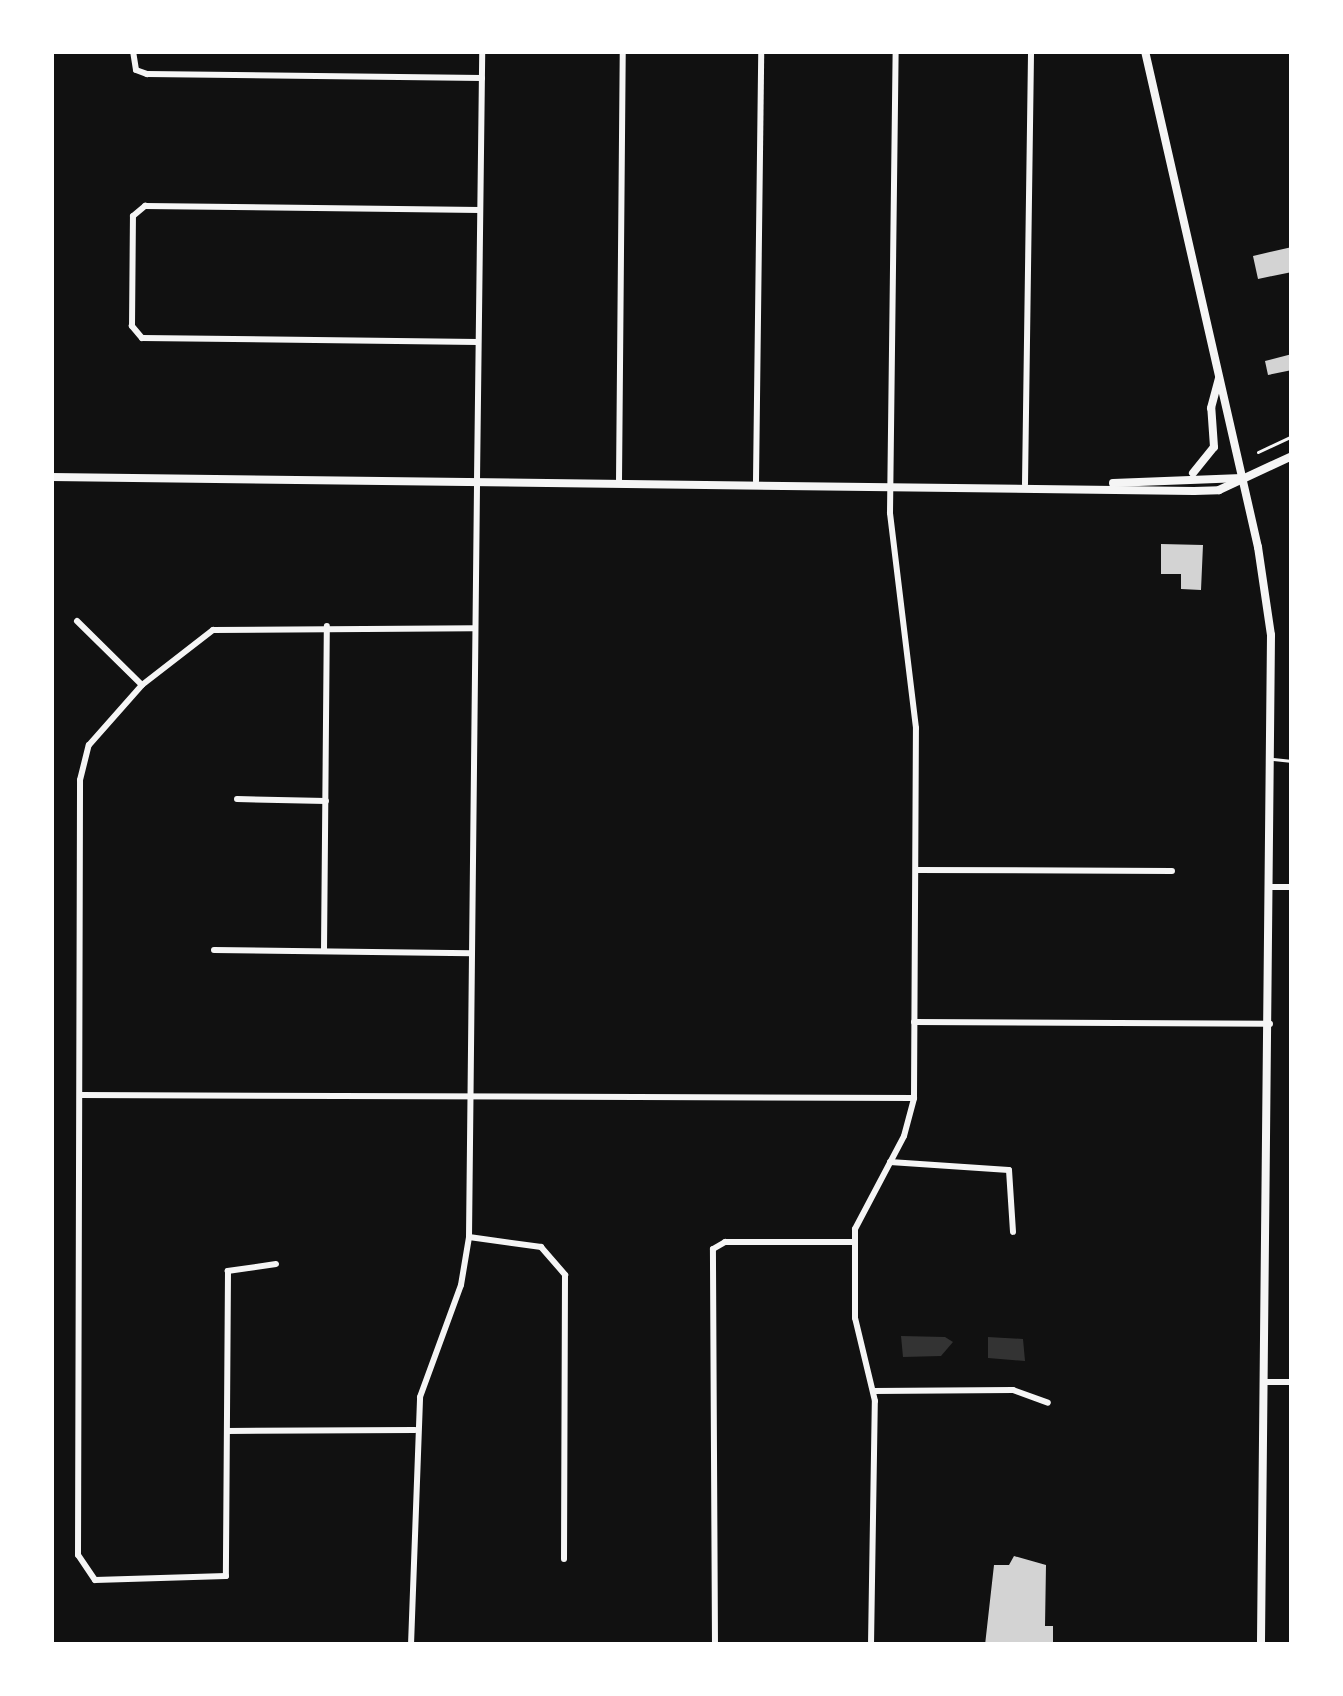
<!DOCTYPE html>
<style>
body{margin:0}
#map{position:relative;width:1343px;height:1696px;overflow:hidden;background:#111;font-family:"Archivo Narrow",sans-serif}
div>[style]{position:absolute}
.water>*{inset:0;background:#333}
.building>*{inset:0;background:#d3d3d3}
.path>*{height:3px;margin:-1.5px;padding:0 1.5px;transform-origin:1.5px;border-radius:1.5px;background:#f5f5f5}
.service>*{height:3px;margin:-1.5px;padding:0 1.5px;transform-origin:1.5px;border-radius:1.5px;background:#f5f5f5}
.minor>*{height:6px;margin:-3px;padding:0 3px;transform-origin:3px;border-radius:3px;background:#f5f5f5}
.tertiary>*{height:6px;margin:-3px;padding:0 3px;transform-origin:3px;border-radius:3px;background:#f5f5f5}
.secondary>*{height:8px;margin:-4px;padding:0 4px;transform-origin:4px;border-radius:4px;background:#f5f5f5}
span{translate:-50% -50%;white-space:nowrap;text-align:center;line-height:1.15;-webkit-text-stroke:10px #fff;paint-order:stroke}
.frame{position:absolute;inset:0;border:54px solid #fff;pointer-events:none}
</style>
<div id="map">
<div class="water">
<div style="clip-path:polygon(901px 1336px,945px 1337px,953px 1342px,941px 1356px,903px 1357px)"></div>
<div style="clip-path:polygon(988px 1337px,1023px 1339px,1025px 1361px,988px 1358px)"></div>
</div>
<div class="building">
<div style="clip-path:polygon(1292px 247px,1292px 272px,1258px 279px,1253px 256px)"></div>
<div style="clip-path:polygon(1292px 354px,1292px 370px,1268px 375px,1265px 361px)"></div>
<div style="clip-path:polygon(1161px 544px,1203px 545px,1201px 590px,1181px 589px,1181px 574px,1161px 574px)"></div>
<div style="clip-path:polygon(1014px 1556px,1046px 1565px,1045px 1626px,1053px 1626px,1053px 1645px,985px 1645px,994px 1565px,1009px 1565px)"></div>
</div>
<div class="path">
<div style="left:1258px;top:452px;width:38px;rotate:-25deg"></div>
</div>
<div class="service">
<div style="left:1273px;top:759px;width:19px;rotate:6deg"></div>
</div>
<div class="minor">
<div style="left:133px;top:51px;width:19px;rotate:81deg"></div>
<div style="left:136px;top:70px;width:12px;rotate:20deg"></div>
<div style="left:147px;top:74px;width:335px;rotate:0.7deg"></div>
<div style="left:478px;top:342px;width:336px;rotate:-179.3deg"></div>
<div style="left:142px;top:338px;width:16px;rotate:-130deg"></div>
<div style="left:132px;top:326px;width:110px;rotate:-89.5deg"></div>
<div style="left:133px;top:216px;width:16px;rotate:-40deg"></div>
<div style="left:145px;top:206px;width:335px;rotate:0.7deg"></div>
<div style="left:619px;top:481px;width:430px;rotate:-89.5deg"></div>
<div style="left:756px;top:481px;width:430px;rotate:-89.3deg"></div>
<div style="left:1025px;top:484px;width:433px;rotate:-89.2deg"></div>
<div style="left:77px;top:621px;width:91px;rotate:44.6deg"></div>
<div style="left:237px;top:799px;width:89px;rotate:1.3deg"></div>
<div style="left:916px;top:870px;width:256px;rotate:0.2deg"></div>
<div style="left:1272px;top:887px;width:20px"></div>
<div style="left:214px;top:950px;width:257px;rotate:0.7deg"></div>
<div style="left:324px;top:951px;width:325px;rotate:-89.5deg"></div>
<div style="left:914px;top:1022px;width:356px;rotate:0.3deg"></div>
<div style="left:80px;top:1095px;width:834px;rotate:0.21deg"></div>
<div style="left:890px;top:1162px;width:119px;rotate:3.8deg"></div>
<div style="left:1009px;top:1170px;width:62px;rotate:86.3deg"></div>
<div style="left:469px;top:1237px;width:73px;rotate:7.9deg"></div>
<div style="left:541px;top:1247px;width:37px;rotate:49deg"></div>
<div style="left:565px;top:1275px;width:284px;rotate:90.2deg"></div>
<div style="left:276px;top:1264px;width:49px;rotate:171.7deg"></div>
<div style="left:228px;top:1271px;width:305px;rotate:90.4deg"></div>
<div style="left:226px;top:1576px;width:131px;rotate:178.3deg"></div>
<div style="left:95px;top:1580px;width:30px;rotate:-124deg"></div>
<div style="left:78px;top:1555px;width:775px;rotate:-89.85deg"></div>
<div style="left:80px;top:780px;width:36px;rotate:-76deg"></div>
<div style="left:89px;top:745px;width:80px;rotate:-48.5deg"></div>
<div style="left:142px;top:685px;width:90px;rotate:-37.8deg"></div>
<div style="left:213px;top:630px;width:262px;rotate:-0.4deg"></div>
<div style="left:1264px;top:1382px;width:28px"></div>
<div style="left:873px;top:1391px;width:140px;rotate:-0.4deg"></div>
<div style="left:1013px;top:1390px;width:37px;rotate:20deg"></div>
<div style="left:227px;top:1431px;width:188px;rotate:-0.3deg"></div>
<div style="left:411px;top:1645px;width:248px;rotate:-87.9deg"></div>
<div style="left:420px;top:1397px;width:119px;rotate:-69.9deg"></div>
<div style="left:461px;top:1285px;width:49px;rotate:-80.5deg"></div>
<div style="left:469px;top:1237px;width:756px;rotate:-89.39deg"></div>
<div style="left:715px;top:1645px;width:396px;rotate:-90.3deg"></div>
<div style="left:713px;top:1249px;width:14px;rotate:-30deg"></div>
<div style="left:725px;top:1242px;width:129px"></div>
<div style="left:871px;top:1645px;width:244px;rotate:-89.1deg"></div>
<div style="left:875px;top:1401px;width:85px;rotate:-103.5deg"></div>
<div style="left:855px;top:1318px;width:89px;rotate:-90deg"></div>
<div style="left:855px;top:1229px;width:105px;rotate:-62.2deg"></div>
<div style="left:904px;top:1136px;width:39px;rotate:-75deg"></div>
<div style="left:914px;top:1098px;width:370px;rotate:-89.7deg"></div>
<div style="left:916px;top:728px;width:217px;rotate:-96.9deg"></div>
<div style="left:890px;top:513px;width:462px;rotate:-89.3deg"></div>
</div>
<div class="tertiary">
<div style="left:477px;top:480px;width:429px;rotate:-89.3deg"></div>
</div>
<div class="secondary">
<div style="left:1145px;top:51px;width:509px;rotate:77.17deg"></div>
<div style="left:1258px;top:547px;width:89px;rotate:81.6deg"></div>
<div style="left:1271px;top:635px;width:1010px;rotate:90.57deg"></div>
<div style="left:1193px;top:473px;width:33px;rotate:-51deg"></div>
<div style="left:1214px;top:447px;width:39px;rotate:-94deg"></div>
<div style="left:1211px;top:408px;width:31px;rotate:-75deg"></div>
<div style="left:51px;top:477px;width:1143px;rotate:0.7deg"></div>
<div style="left:1194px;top:491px;width:25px;rotate:-2deg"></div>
<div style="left:1219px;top:490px;width:81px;rotate:-25deg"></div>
<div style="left:1113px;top:483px;width:129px;rotate:-2.2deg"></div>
</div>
<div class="frame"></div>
</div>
